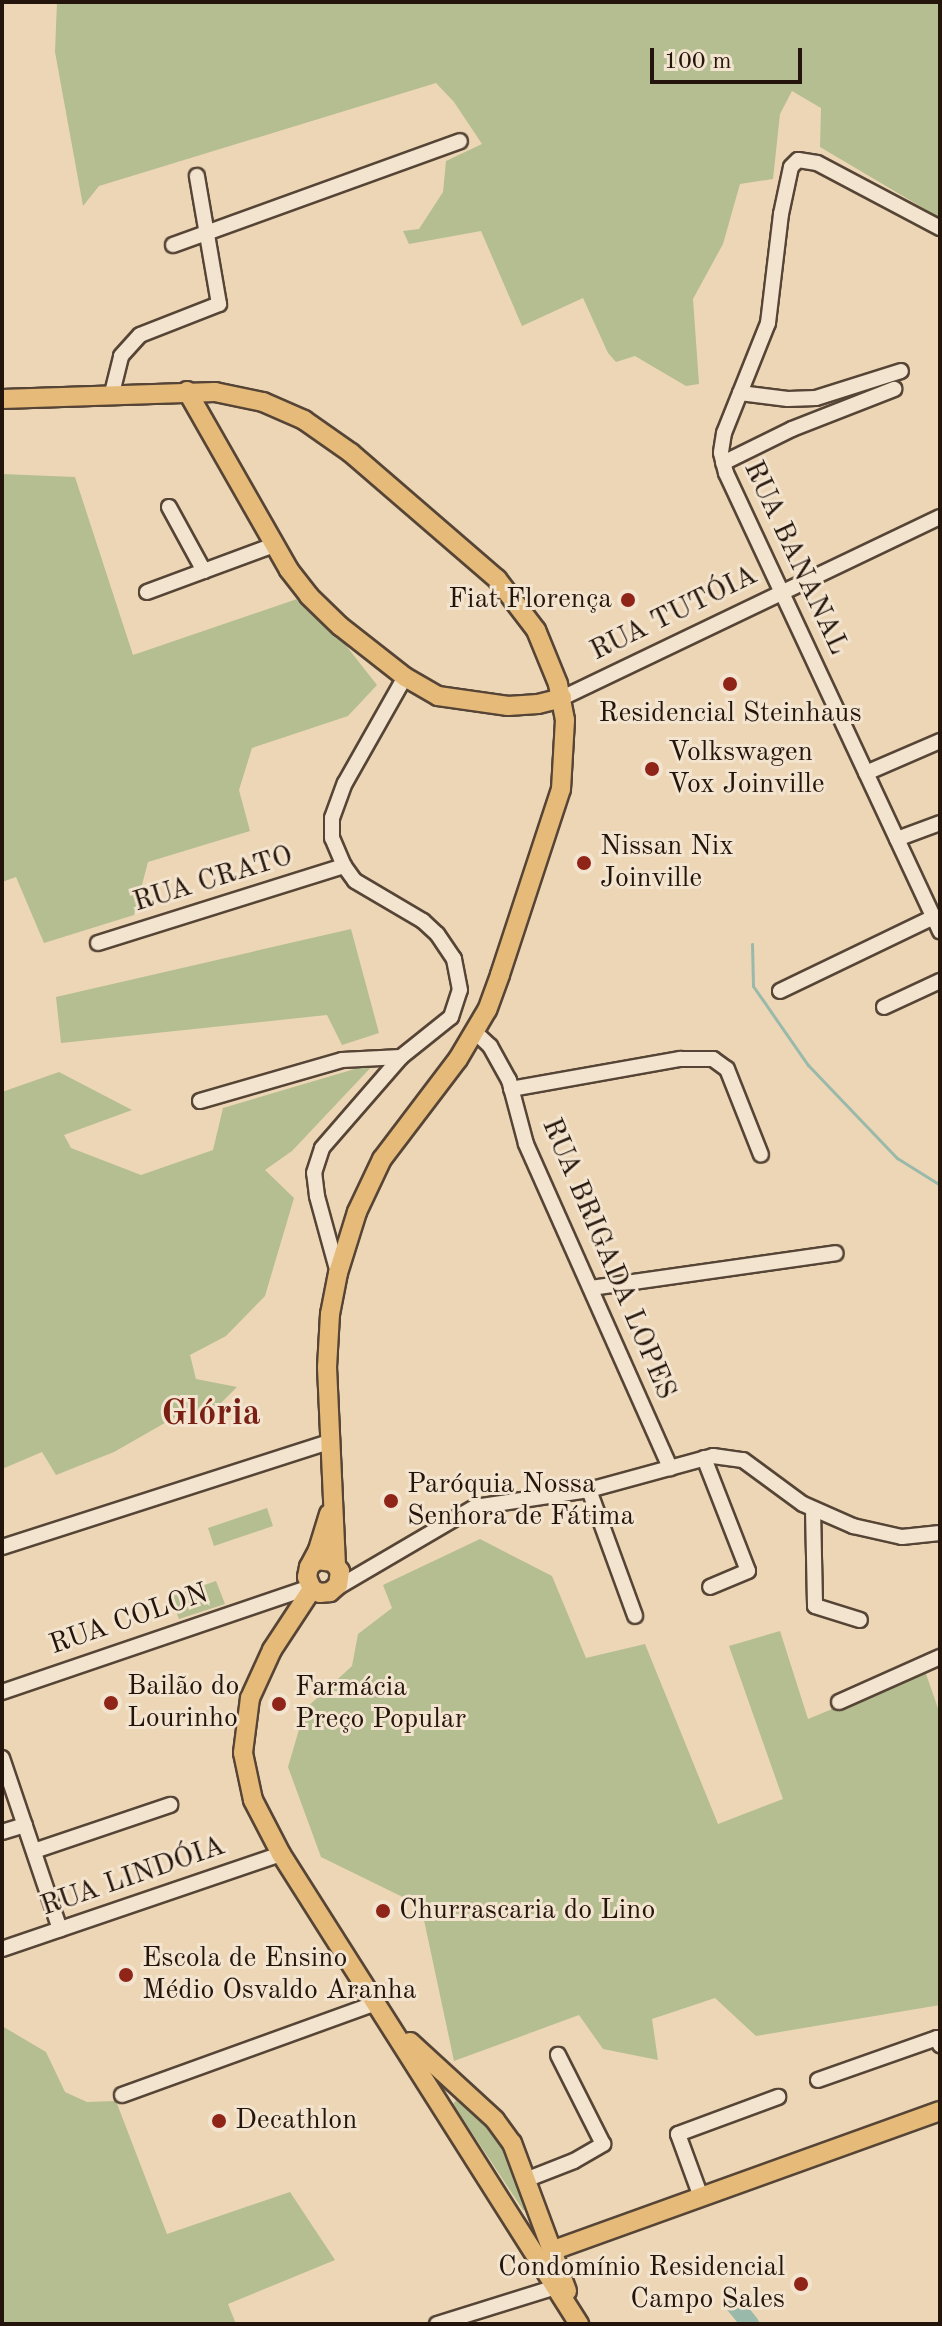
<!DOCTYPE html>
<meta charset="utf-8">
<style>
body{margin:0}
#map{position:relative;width:942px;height:2326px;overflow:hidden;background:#edd6b5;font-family:"Old Standard TT",serif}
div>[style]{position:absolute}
.green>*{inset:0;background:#b4be90}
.stream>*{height:3px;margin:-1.5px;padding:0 1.5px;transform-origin:1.5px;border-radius:1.5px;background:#99b9ab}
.river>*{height:18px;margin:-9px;padding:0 9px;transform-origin:9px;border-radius:9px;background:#99b9ab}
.roads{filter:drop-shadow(2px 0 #564536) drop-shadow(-2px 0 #564536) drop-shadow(0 2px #564536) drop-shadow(0 -2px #564536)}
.minor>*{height:14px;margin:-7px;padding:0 7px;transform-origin:7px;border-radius:7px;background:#f3e4cf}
.major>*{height:18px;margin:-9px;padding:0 9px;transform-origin:9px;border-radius:9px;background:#e6bb7a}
.dots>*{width:22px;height:22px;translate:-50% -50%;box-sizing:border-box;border:4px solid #f3e4cf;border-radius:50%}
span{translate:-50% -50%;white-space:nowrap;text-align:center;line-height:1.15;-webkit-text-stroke:6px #f3e4cf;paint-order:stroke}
.street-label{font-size:28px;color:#24150c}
.poi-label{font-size:28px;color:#24150c}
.right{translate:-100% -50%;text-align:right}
.left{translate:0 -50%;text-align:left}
.district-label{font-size:36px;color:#7a1f14;font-weight:700}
.frame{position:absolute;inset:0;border:4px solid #24150c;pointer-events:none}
.scale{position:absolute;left:650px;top:48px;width:152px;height:36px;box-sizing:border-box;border:4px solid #24150c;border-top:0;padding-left:10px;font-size:24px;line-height:28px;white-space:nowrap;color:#24150c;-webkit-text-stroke:6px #f3e4cf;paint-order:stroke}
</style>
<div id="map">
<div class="green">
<div style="clip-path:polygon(57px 2px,940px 2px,940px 218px,820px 147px,821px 108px,792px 91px,780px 114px,773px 179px,740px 184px,723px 244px,693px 299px,699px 384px,686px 386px,635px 356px,616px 362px,608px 353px,583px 298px,522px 326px,481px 231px,409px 244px,403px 231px,419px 229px,443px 192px,446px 161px,482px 144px,454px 102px,436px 83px,99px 186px,83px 206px,55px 52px)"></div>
<div style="clip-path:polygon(2px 474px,75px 477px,133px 655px,297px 599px,340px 638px,377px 685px,348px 716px,252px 748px,239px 790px,250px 831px,148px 862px,134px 915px,44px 943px,16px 877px,2px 882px)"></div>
<div style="clip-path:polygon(351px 929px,379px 1033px,342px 1045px,327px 1015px,61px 1043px,56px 997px)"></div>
<div style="clip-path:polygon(375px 1063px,292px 1151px,265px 1170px,294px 1198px,265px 1296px,226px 1336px,190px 1355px,196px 1379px,237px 1387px,213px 1411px,184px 1412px,114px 1452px,56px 1475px,42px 1452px,2px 1469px,2px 1092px,59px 1072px,132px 1110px,64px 1135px,71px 1148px,141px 1175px,213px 1150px,223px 1108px)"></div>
<div style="clip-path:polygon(267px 1508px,273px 1526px,214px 1546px,208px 1528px)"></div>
<div style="clip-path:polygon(480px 1539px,552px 1576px,586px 1658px,645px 1644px,718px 1824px,783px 1799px,729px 1646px,780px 1631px,808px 1719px,925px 1671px,940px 1714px,940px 2005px,756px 2036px,715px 1998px,652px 2019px,658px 2060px,603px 2049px,579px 2015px,454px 2061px,421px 1906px,321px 1857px,288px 1767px,305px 1709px,352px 1666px,358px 1634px,392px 1608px,383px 1585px)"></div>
<div style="clip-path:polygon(216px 1581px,225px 1604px,179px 1619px,170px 1597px)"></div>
<div style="clip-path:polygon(2px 2026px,46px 2052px,65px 2092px,87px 2102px,116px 2101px,167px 2234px,290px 2192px,335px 2260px,228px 2304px,236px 2324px,2px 2324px)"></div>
<div style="clip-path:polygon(458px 2098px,497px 2129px,529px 2210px,523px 2210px,453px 2104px)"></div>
</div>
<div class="stream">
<div style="left:752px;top:944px;width:42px;rotate:88.6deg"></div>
<div style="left:753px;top:986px;width:96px;rotate:55.2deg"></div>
<div style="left:808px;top:1065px;width:129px;rotate:46.3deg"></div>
<div style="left:897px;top:1158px;width:51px;rotate:32.1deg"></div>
</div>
<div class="river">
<div style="left:730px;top:2299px;width:32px;rotate:51deg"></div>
</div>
<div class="roads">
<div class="minor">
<div style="left:940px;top:228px;width:139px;rotate:-152.1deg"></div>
<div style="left:817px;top:163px;width:19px;rotate:-171deg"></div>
<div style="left:798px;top:160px;width:10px;rotate:135deg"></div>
<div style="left:791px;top:167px;width:48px;rotate:102deg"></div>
<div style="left:781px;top:214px;width:110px;rotate:96.8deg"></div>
<div style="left:768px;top:323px;width:118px;rotate:111.8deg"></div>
<div style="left:724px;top:433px;width:20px;rotate:99deg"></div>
<div style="left:721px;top:453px;width:21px;rotate:76deg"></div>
<div style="left:726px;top:473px;width:506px;rotate:64.96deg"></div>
<div style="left:173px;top:245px;width:305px;rotate:-19.9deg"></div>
<div style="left:112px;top:393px;width:38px;rotate:-76deg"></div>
<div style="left:121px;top:356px;width:28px;rotate:-48deg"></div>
<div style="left:140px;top:335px;width:85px;rotate:-21.4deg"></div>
<div style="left:219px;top:304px;width:130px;rotate:-99.8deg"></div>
<div style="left:740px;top:393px;width:48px;rotate:7.1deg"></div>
<div style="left:788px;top:399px;width:28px;rotate:-2deg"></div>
<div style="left:816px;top:398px;width:89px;rotate:-17.6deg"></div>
<div style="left:723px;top:463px;width:77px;rotate:-26.2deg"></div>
<div style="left:792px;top:429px;width:110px;rotate:-21.4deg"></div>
<div style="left:169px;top:507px;width:73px;rotate:61.3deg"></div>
<div style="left:147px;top:592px;width:135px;rotate:-20.3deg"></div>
<div style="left:562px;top:698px;width:419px;rotate:-25.6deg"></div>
<div style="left:866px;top:773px;width:81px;rotate:-23.4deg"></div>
<div style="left:897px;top:839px;width:46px;rotate:-20.4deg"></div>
<div style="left:98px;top:943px;width:258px;rotate:-17.4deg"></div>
<div style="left:780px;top:991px;width:171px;rotate:-25.7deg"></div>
<div style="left:884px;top:1007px;width:62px;rotate:-24.9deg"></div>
<div style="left:475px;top:1032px;width:21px;rotate:43deg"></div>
<div style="left:490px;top:1046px;width:39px;rotate:61deg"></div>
<div style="left:509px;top:1080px;width:66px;rotate:75.1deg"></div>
<div style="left:526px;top:1144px;width:355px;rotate:66deg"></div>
<div style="left:511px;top:1089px;width:172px;rotate:-10.1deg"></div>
<div style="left:680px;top:1059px;width:33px"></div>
<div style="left:713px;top:1059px;width:17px;rotate:36deg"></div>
<div style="left:727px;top:1069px;width:92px;rotate:68.4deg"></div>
<div style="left:200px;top:1101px;width:148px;rotate:-16.1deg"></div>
<div style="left:342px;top:1060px;width:59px;rotate:-2.9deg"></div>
<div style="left:338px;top:1273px;width:80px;rotate:-105.3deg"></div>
<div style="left:317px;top:1196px;width:23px;rotate:-97deg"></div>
<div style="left:314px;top:1173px;width:26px;rotate:-72deg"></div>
<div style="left:322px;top:1148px;width:121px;rotate:-49deg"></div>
<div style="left:401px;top:1057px;width:64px;rotate:-38.7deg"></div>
<div style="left:451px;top:1017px;width:28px;rotate:-72deg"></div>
<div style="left:460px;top:990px;width:32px;rotate:-101deg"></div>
<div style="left:454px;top:959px;width:30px;rotate:-124deg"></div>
<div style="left:437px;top:934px;width:19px;rotate:-137deg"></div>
<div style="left:423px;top:921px;width:79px;rotate:-149.5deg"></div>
<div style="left:355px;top:881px;width:19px;rotate:-126deg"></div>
<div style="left:344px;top:866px;width:30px;rotate:-113deg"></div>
<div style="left:332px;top:838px;width:20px;rotate:-90deg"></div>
<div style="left:332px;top:818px;width:37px;rotate:-70deg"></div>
<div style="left:345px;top:783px;width:122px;rotate:-60.5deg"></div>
<div style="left:591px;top:1288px;width:247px;rotate:-8.1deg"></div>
<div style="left:704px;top:1458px;width:121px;rotate:68.7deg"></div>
<div style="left:748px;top:1571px;width:41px;rotate:157.2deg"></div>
<div style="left:589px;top:1490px;width:134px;rotate:69.9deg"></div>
<div style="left:813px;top:1509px;width:97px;rotate:88.8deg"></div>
<div style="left:815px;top:1606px;width:47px;rotate:17.3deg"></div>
<div style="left:2px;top:1547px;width:344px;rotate:-17.8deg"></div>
<div style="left:335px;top:1589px;width:162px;rotate:-30.4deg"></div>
<div style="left:475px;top:1507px;width:115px;rotate:-8.5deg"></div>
<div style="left:589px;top:1490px;width:129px;rotate:-15.3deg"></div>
<div style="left:713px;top:1456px;width:30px;rotate:8deg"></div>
<div style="left:743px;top:1460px;width:74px;rotate:36.3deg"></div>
<div style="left:803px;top:1504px;width:55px;rotate:23.7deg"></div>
<div style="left:853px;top:1526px;width:50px;rotate:12.7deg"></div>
<div style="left:902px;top:1537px;width:38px;rotate:-6deg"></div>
<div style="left:2px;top:1692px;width:326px;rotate:-18.8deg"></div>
<div style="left:839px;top:1702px;width:111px;rotate:-24deg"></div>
<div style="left:2px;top:1758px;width:181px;rotate:71.3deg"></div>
<div style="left:2px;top:1832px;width:24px;rotate:-17deg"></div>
<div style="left:34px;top:1851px;width:144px;rotate:-18.7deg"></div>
<div style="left:2px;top:1949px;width:295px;rotate:-18.8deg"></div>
<div style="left:818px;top:2080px;width:126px;rotate:-19.4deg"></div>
<div style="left:937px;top:2038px;width:8px;rotate:67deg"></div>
<div style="left:122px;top:2095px;width:270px;rotate:-19.9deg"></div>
<div style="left:528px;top:2179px;width:49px;rotate:-21.4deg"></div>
<div style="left:574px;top:2161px;width:34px;rotate:-30deg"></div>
<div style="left:603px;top:2144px;width:100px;rotate:-116.8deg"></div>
<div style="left:701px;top:2197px;width:67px;rotate:-110.1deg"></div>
<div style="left:678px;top:2134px;width:107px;rotate:-20.3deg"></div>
<div style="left:437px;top:2324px;width:125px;rotate:-17.3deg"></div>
</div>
<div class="major">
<div style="left:187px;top:391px;width:206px;rotate:60.3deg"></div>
<div style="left:289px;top:570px;width:33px;rotate:52deg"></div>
<div style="left:309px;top:596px;width:43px;rotate:44.1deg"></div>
<div style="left:340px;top:626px;width:83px;rotate:38.1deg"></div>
<div style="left:405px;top:677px;width:38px;rotate:30deg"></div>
<div style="left:438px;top:696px;width:71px;rotate:8.1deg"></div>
<div style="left:508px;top:706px;width:30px;rotate:-4deg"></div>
<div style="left:538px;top:704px;width:25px;rotate:-14deg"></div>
<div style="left:2px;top:399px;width:213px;rotate:-1.9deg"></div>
<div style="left:215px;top:392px;width:49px;rotate:11.8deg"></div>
<div style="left:263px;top:402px;width:45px;rotate:23.7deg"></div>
<div style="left:304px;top:420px;width:57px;rotate:35.1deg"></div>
<div style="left:351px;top:453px;width:193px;rotate:40.8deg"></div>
<div style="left:497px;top:579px;width:64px;rotate:52.6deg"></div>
<div style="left:536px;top:630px;width:58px;rotate:67.8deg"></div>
<div style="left:558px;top:684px;width:37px;rotate:79deg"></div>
<div style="left:565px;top:720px;width:69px;rotate:93.3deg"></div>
<div style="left:561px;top:789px;width:196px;rotate:108.2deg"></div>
<div style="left:500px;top:975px;width:37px;rotate:110deg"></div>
<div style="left:487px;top:1010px;width:57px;rotate:120.6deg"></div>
<div style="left:458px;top:1059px;width:126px;rotate:127.2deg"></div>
<div style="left:382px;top:1159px;width:59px;rotate:115.3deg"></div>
<div style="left:357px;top:1212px;width:64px;rotate:107.3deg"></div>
<div style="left:338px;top:1273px;width:42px;rotate:101deg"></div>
<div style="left:330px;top:1314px;width:53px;rotate:93.2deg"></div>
<div style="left:327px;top:1367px;width:198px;rotate:87.4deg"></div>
<div style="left:309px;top:1567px;width:11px;rotate:-41deg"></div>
<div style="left:317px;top:1560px;width:16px;rotate:7deg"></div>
<div style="left:333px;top:1562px;width:11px;rotate:52deg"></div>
<div style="left:340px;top:1571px;width:14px;rotate:98deg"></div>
<div style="left:338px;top:1585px;width:11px;rotate:139deg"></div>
<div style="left:330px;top:1592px;width:10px;rotate:174deg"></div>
<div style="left:320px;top:1593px;width:9px;rotate:-153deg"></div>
<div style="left:312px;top:1589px;width:13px;rotate:-113deg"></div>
<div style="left:307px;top:1577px;width:10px;rotate:-79deg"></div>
<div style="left:309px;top:1567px;width:19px;rotate:-62deg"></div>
<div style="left:318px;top:1550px;width:38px;rotate:-73deg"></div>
<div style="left:312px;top:1589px;width:73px;rotate:123.3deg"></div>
<div style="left:272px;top:1650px;width:53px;rotate:114.6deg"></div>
<div style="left:250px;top:1698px;width:55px;rotate:97.3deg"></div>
<div style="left:243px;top:1753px;width:48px;rotate:78deg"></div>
<div style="left:253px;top:1800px;width:61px;rotate:62.6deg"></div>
<div style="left:281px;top:1854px;width:557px;rotate:57.62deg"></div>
<div style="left:410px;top:2042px;width:115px;rotate:42.5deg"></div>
<div style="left:495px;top:2120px;width:29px;rotate:54deg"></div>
<div style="left:512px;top:2143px;width:158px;rotate:69.6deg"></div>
<div style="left:554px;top:2250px;width:410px;rotate:-19.8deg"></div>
</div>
</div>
<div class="dots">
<div style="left:628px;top:600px;background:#8f2418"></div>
<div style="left:730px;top:684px;background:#8f2418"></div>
<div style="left:652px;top:769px;background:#8f2418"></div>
<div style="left:584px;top:863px;background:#8f2418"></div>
<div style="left:391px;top:1501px;background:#8f2418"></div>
<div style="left:111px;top:1703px;background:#8f2418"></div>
<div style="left:279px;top:1704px;background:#8f2418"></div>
<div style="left:383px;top:1911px;background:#8f2418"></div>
<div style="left:126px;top:1975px;background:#8f2418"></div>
<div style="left:219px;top:2121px;background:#8f2418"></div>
<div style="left:801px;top:2284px;background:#8f2418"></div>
</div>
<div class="street-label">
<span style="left:795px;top:558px;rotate:65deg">RUA BANANAL</span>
<span style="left:674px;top:614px;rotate:-26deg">RUA TUTÓIA</span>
<span style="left:213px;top:880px;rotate:-17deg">RUA CRATO</span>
<span style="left:608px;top:1259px;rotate:67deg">RUA BRIGADA LOPES</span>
<span style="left:129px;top:1620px;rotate:-19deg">RUA COLON</span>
<span style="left:133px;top:1877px;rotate:-19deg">RUA LINDÓIA</span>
</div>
<div class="poi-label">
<span class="right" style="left:612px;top:600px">Fiat Florença</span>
<span style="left:730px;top:714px">Residencial Steinhaus</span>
<span class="left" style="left:668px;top:769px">Volkswagen<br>Vox Joinville</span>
<span class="left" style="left:600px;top:863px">Nissan Nix<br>Joinville</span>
<span class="left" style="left:407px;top:1501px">Paróquia Nossa<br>Senhora de Fátima</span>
<span class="left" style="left:127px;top:1703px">Bailão do<br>Lourinho</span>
<span class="left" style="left:295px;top:1704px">Farmácia<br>Preço Popular</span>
<span class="left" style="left:399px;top:1911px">Churrascaria do Lino</span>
<span class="left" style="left:142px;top:1975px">Escola de Ensino<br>Médio Osvaldo Aranha</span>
<span class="left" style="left:235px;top:2121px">Decathlon</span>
<span class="right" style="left:785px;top:2284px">Condomínio Residencial<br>Campo Sales</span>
</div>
<div class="district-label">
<span style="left:211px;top:1416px">Glória</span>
</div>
<div class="frame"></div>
<div class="scale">100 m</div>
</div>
